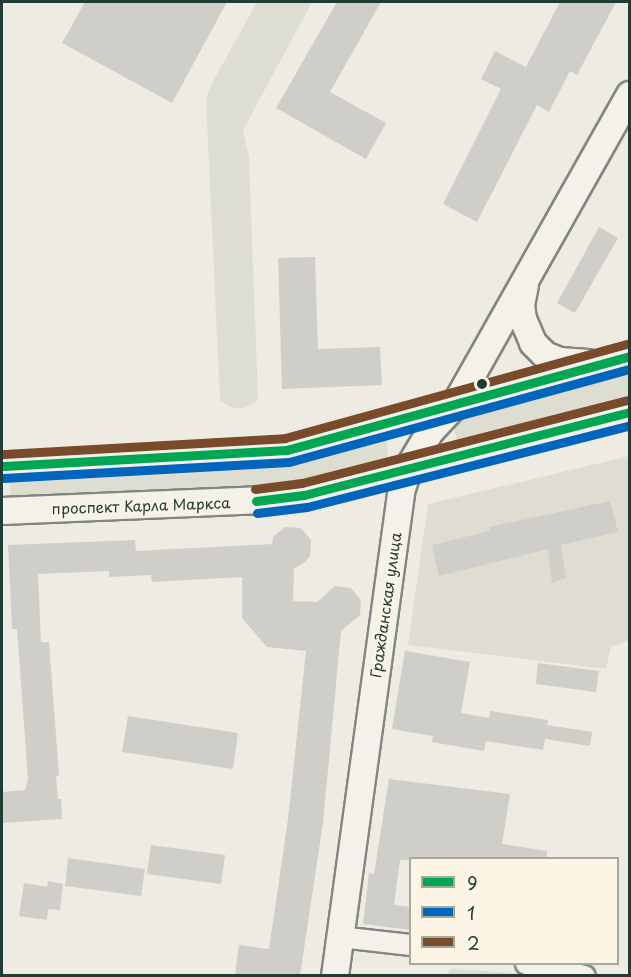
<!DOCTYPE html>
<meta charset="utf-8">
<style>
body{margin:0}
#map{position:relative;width:631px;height:977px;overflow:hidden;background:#eeebe3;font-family:"Playpen Sans",sans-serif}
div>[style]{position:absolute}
.built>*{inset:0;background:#dfddd2}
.green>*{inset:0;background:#deddd1}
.building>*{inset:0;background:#cfcec9}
.roads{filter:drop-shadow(2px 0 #828681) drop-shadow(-2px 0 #828681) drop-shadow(0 2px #828681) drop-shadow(0 -2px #828681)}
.minor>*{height:20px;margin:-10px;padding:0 10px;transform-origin:10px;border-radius:10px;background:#f4f1eb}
.major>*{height:26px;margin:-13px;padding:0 13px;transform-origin:13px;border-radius:13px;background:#f4f1eb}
.bus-1>*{height:9px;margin:-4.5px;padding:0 4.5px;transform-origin:4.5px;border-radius:4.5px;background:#00a651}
.bus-2>*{height:9px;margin:-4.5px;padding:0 4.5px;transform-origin:4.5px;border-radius:4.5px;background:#0065bd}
.bus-3>*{height:9px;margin:-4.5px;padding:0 4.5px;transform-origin:4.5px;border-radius:4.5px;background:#7a4b2a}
.dots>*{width:16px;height:16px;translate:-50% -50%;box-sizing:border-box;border:3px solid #fcf5e5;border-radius:50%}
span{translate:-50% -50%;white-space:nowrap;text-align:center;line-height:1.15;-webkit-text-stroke:4.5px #fcf5e5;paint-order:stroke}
.street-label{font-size:15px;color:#1f3d34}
.frame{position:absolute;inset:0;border:3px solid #1f3d34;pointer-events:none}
.legend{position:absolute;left:409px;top:857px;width:210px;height:108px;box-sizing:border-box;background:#fcf5e5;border:2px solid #a4ab9e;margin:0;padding:8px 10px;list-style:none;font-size:18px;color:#1f3d34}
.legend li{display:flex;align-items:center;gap:12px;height:30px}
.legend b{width:30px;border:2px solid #a4ab9e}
</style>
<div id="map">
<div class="built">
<div style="clip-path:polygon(629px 456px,629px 640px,611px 647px,606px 669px,408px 645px,428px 504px)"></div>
</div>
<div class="green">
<div style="clip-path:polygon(257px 2px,312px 2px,243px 130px,249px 157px,258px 400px,244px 408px,233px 408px,220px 400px,206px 100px,211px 85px)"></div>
<div style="clip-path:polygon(629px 371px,629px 405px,469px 446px,457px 440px,453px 424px,460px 415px)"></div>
<div style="clip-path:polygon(381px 435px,387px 441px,388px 464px,301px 487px,11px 502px,9px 473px)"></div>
<div style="clip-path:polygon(451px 969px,512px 973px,522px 975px,445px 975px)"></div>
</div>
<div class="building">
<div style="clip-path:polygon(85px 2px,227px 2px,172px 103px,62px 43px)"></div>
<div style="clip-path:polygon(337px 2px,381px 2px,330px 92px,386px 123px,366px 159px,276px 108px)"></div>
<div style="clip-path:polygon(560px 2px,616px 2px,577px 75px,570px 71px,549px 112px,537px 105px,477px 222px,443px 204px,501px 89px,481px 79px,495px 51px,526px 67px)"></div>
<div style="clip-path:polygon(599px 227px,618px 238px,575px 313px,557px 303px)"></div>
<div style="clip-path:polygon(315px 257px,318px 349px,380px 347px,382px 385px,282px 389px,278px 258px)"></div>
<div style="clip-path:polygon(610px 501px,618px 532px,561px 545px,566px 578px,552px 583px,548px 549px,439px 576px,432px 545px,490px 531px,489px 527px)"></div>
<div style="clip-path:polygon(285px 527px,301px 528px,311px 540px,310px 556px,304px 563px,294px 568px,293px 601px,317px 602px,335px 586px,351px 588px,361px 600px,360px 615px,341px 631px,323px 823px,300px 975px,235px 975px,239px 945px,269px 949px,288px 819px,306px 651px,267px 647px,242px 618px,242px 577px,152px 582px,151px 575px,109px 577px,109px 571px,38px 574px,41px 642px,49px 642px,59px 775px,56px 776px,58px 799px,61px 799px,62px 819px,2px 823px,2px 792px,25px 790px,28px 779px,17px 629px,12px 629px,8px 545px,135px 540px,136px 551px,272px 544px,273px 537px)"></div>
<div style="clip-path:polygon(405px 651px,470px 662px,461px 713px,489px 718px,490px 711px,548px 720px,547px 725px,592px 732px,590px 746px,545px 739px,543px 750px,486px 741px,484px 751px,432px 742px,433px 736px,392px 729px)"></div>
<div style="clip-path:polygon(538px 663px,599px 671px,596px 692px,536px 684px)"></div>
<div style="clip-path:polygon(128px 716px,238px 733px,233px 769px,122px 752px)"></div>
<div style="clip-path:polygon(389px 779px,510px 794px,502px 844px,547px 851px,547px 858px,400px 860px,394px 905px,411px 907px,411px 930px,363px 924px,369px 873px,374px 874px)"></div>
<div style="clip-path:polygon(151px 845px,225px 855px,221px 884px,147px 874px)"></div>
<div style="clip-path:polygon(68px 858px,145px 869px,141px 896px,65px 886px)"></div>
<div style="clip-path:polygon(48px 881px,63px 884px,60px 910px,48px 909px,47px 920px,19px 916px,24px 883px,47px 887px)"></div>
</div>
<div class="roads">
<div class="minor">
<div style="left:340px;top:937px;width:70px;rotate:6.5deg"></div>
<div style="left:526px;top:964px;width:60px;rotate:11.5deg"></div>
</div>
<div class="major">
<div style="left:525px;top:285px;width:20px;rotate:101deg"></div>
<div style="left:521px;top:305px;width:14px;rotate:82deg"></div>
<div style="left:523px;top:319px;width:26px;rotate:67deg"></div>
<div style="left:533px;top:343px;width:17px;rotate:45deg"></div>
<div style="left:545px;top:355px;width:16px;rotate:22deg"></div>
<div style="left:560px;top:361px;width:28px;rotate:4deg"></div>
<div style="left:2px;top:466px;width:285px;rotate:-3.2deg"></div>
<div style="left:287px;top:450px;width:356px;rotate:-15.3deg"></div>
<div style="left:2px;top:511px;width:268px;rotate:-2.4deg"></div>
<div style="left:270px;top:500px;width:34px;rotate:-8deg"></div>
<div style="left:304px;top:495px;width:336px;rotate:-14.3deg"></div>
<div style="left:335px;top:976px;width:488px;rotate:-82.2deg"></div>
<div style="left:401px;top:492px;width:26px;rotate:-72deg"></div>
<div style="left:409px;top:467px;width:41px;rotate:-59deg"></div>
<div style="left:430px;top:432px;width:37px;rotate:-47deg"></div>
<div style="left:455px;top:405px;width:356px;rotate:-60.6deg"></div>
</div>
</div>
<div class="bus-1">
<div style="left:2px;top:466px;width:285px;rotate:-3.2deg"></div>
<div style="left:287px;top:450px;width:356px;rotate:-15.3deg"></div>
<div style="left:256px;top:501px;width:48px;rotate:-7.1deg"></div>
<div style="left:304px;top:495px;width:336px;rotate:-14.3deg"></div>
</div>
<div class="bus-2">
<div style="left:3px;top:478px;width:286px;rotate:-3.2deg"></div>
<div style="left:289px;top:462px;width:353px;rotate:-15.3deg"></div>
<div style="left:257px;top:513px;width:50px;rotate:-6.8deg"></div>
<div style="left:307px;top:507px;width:333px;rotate:-14.2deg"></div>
</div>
<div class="bus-3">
<div style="left:2px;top:454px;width:283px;rotate:-3.2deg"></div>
<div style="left:285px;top:438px;width:355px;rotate:-15.4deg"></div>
<div style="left:255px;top:489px;width:47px;rotate:-7.3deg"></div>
<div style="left:302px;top:483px;width:335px;rotate:-14.3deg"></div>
</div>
<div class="dots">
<div style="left:482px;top:384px;background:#1f3d34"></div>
</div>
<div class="street-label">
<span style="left:141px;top:505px;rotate:-2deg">проспект Карла Маркса</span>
<span style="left:385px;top:605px;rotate:-82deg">Гражданская улица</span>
</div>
<div class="frame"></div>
<ul class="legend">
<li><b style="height:8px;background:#00a651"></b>9</li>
<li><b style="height:8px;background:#0065bd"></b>1</li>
<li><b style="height:8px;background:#7a4b2a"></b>2</li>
</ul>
</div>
